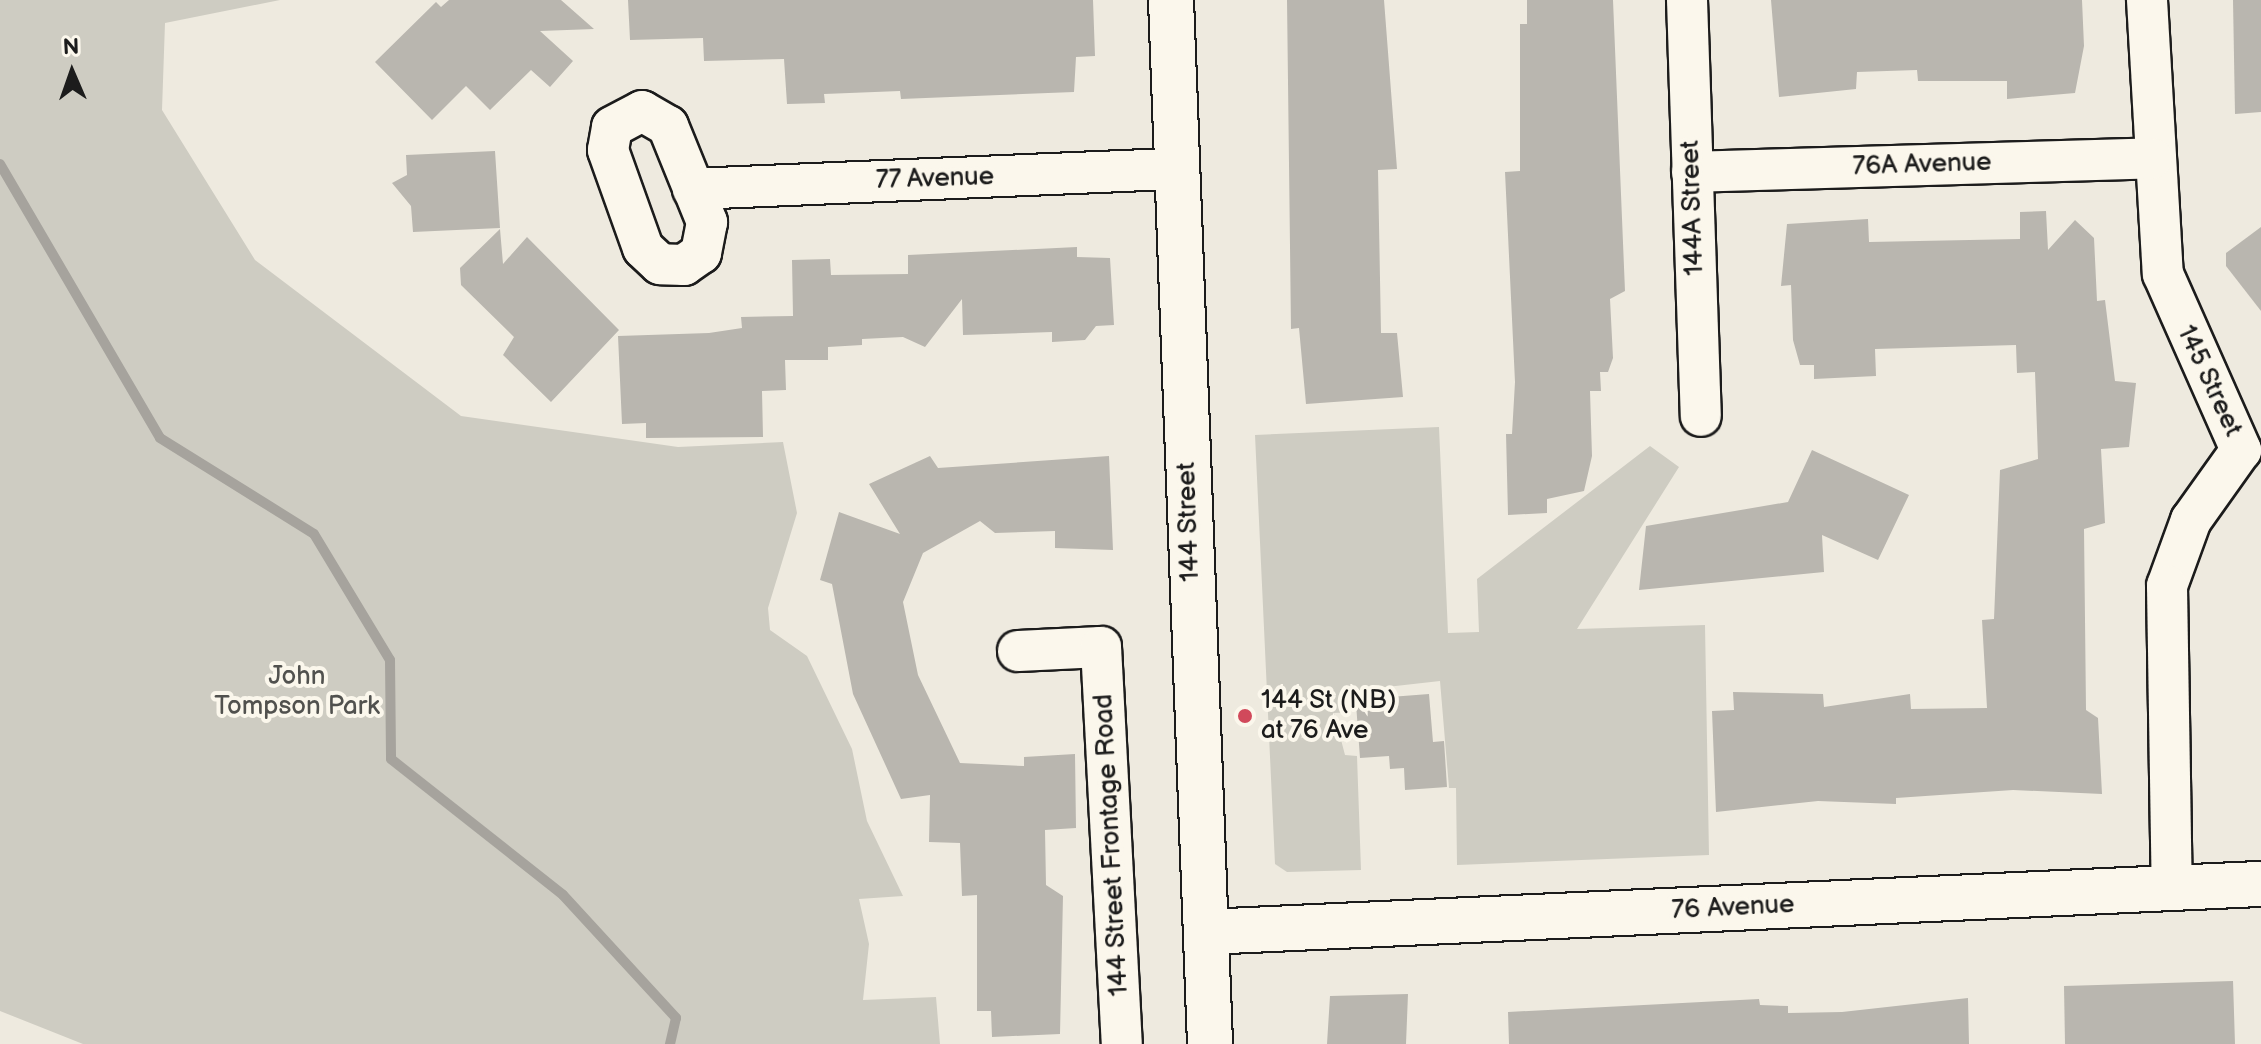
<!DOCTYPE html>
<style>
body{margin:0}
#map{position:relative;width:2261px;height:1044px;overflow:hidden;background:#eeeadf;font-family:"Balsamiq Sans",sans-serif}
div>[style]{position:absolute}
.green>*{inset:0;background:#ceccc2}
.stream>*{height:10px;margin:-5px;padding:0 5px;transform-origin:5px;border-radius:5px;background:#a6a39d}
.building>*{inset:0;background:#b9b6af}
.roads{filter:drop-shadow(2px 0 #1c1c1c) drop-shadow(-2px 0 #1c1c1c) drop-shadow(0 2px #1c1c1c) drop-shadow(0 -2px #1c1c1c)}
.minor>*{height:40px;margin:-20px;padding:0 20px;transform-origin:20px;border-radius:20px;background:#fbf7ec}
.tertiary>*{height:44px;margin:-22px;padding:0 22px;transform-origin:22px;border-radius:22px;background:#fbf7ec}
.secondary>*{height:44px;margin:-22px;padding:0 22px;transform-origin:22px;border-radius:22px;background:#fbf7ec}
.dots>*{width:22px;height:22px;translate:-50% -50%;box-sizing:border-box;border:4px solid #fbf7ec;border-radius:50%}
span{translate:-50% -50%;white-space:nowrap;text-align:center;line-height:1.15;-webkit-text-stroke:8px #fbf7ec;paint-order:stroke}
.street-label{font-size:26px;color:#1c1c1c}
.park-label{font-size:26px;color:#51514e}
.poi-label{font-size:26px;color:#1c1c1c}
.left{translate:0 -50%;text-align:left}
.north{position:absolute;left:32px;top:32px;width:80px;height:80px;-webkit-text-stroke:6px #fbf7ec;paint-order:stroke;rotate:358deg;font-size:22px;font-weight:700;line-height:32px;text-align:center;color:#1c1c1c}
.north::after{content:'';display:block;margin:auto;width:28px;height:36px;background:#1c1c1c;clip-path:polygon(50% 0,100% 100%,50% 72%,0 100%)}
</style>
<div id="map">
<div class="green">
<div style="clip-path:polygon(0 0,280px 0,165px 23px,162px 110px,255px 260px,461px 416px,678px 447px,783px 442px,797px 513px,768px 608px,770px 630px,807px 656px,852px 749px,867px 821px,903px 896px,859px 899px,869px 944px,863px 1000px,936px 997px,940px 1044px,83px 1044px,0 1011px)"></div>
<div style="clip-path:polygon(1439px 427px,1448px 633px,1479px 632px,1477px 579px,1650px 446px,1679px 467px,1577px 629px,1705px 625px,1709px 855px,1457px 865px,1456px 788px,1449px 788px,1440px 681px,1351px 691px,1352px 712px,1334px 713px,1345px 755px,1357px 756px,1361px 870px,1287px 872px,1275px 864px,1255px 435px)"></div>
</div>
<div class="stream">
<div style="left:0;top:164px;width:317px;rotate:59.7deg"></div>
<div style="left:160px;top:438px;width:181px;rotate:31.9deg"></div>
<div style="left:314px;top:534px;width:147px;rotate:58.9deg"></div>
<div style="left:390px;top:660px;width:99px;rotate:89.4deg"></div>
<div style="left:391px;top:759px;width:219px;rotate:38.3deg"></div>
<div style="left:563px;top:895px;width:167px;rotate:47.4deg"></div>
<div style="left:676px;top:1018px;width:27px;rotate:103deg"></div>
</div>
<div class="building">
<div style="clip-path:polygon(449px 0,561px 0,594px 29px,540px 31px,573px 61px,550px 87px,531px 70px,490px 110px,466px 86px,432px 120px,375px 62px,436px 2px,441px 7px)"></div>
<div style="clip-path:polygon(628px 0,1093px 0,1095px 56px,1076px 57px,1074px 92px,901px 99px,900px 91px,824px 94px,825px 103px,787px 104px,784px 59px,704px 61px,703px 38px,630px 40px)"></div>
<div style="clip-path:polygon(1287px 0,1384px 0,1397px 169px,1378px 170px,1381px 333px,1397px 333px,1403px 397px,1306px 404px,1299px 328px,1291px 329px)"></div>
<div style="clip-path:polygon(1527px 0,1613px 0,1625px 291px,1610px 299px,1613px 358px,1608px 372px,1600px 372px,1601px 391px,1590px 391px,1592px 456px,1584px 491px,1547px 499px,1547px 513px,1508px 515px,1506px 434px,1512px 434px,1515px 382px,1505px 172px,1520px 171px,1520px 24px,1527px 24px)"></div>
<div style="clip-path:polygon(1771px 0,2082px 0,2084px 46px,2075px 93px,2007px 99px,2007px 81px,1918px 81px,1917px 70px,1857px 72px,1856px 89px,1779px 97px)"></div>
<div style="clip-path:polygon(2233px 0,2261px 0,2261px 112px,2235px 114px)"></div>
<div style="clip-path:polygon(495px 151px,500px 228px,413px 232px,411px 206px,392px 183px,407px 175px,406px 155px)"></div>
<div style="clip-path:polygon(2046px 211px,2048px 250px,2075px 220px,2094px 238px,2097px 301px,2105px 300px,2115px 381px,2136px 383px,2129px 447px,2101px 449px,2105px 523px,2084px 529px,2086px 710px,2098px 718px,2102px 794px,2013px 790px,1896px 798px,1896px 804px,1818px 801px,1716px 812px,1712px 711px,1734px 710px,1733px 692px,1823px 694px,1824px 707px,1910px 694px,1911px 709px,1987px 708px,1982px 620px,1994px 619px,2000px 470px,2038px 459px,2035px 372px,2017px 373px,2016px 345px,1875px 349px,1876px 376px,1814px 379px,1814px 365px,1800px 365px,1793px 340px,1791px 285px,1781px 286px,1787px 224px,1868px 219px,1869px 242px,2020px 239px,2020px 212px)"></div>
<div style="clip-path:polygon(2261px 227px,2261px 311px,2226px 266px,2226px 253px)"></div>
<div style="clip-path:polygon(500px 229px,503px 264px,527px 237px,619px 330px,551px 402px,503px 355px,514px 337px,461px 285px,460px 268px)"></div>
<div style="clip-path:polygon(1077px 247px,1077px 257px,1110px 258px,1114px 325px,1096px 326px,1085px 340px,1052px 342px,1052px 332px,963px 335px,962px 299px,925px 347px,903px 337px,862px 339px,862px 345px,828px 347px,828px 360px,785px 360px,786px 390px,762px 391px,763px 437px,646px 438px,646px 423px,622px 424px,618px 336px,709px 333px,742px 328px,741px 317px,793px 316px,792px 260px,830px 259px,831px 275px,908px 274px,908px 255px)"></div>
<div style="clip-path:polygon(1812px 450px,1909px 495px,1878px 560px,1822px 535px,1824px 572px,1639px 590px,1646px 526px,1788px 502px)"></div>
<div style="clip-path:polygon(930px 456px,938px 468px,1109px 456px,1113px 550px,1055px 548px,1055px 531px,995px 533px,980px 521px,923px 553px,903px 602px,918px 675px,960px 763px,1024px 766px,1024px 757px,1075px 754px,1076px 828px,1045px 830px,1046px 885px,1063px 896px,1060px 1034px,992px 1037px,991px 1011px,977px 1011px,977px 895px,962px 896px,960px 843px,929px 842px,930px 795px,901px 799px,853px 694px,832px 584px,820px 580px,839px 512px,900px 534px,869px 484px)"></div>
<div style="clip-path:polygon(1390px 688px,1390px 697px,1429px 694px,1433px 742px,1444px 741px,1447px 787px,1405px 790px,1404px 768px,1390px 769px,1389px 756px,1360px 758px,1355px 690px)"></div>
<div style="clip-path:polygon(2233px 981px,2235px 1044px,2065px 1044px,2064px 986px)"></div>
<div style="clip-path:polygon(1408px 994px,1406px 1044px,1327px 1044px,1330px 996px)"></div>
<div style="clip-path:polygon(1968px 998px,1969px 1044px,1509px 1044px,1508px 1012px,1759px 999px,1760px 1005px,1788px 1006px,1788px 1013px,1842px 1012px)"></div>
</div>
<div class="roads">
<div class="minor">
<div style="left:1687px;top:0;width:416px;rotate:88.1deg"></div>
<div style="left:2147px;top:0;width:274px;rotate:86.7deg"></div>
<div style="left:2163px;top:274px;width:193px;rotate:66.1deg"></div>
<div style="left:2241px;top:450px;width:86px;rotate:125.5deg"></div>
<div style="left:2191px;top:520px;width:70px;rotate:110deg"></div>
<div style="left:2167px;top:586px;width:302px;rotate:89.1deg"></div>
<div style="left:642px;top:111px;width:30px;rotate:30deg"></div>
<div style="left:668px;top:126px;width:104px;rotate:67.9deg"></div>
<div style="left:707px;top:222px;width:32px;rotate:101deg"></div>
<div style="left:701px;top:253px;width:21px;rotate:145deg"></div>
<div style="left:684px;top:265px;width:24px;rotate:-178deg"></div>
<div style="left:660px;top:264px;width:23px;rotate:-137deg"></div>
<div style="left:643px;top:248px;width:104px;rotate:-109.7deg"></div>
<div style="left:608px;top:150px;width:23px;rotate:-80deg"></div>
<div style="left:612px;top:127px;width:34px;rotate:-28deg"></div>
<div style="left:1692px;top:172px;width:460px;rotate:-1.7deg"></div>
<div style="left:693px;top:189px;width:484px;rotate:-2.4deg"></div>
<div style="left:1018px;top:651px;width:83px;rotate:-2.8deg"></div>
<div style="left:1101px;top:647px;width:398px;rotate:87deg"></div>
</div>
<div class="tertiary">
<div style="left:1206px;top:932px;width:1056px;rotate:-2.61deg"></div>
</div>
<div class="secondary">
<div style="left:1171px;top:0;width:1045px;rotate:87.86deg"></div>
</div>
</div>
<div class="dots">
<div style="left:1245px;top:716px;background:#d1495b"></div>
</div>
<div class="street-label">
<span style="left:1922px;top:165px;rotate:-2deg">76A Avenue</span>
<span style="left:935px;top:179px;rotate:-2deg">77 Avenue</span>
<span style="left:1693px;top:208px;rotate:-92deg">144A Street</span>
<span style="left:2209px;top:381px;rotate:65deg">145 Street</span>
<span style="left:1189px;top:522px;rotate:-92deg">144 Street</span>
<span style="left:1112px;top:845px;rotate:-93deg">144 Street Frontage Road</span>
<span style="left:1733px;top:908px;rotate:-3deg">76 Avenue</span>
</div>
<div class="park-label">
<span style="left:297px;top:692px">John<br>Tompson Park</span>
</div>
<div class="poi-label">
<span class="left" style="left:1261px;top:716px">144 St (NB)<br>at 76 Ave</span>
</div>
<div class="north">N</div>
</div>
